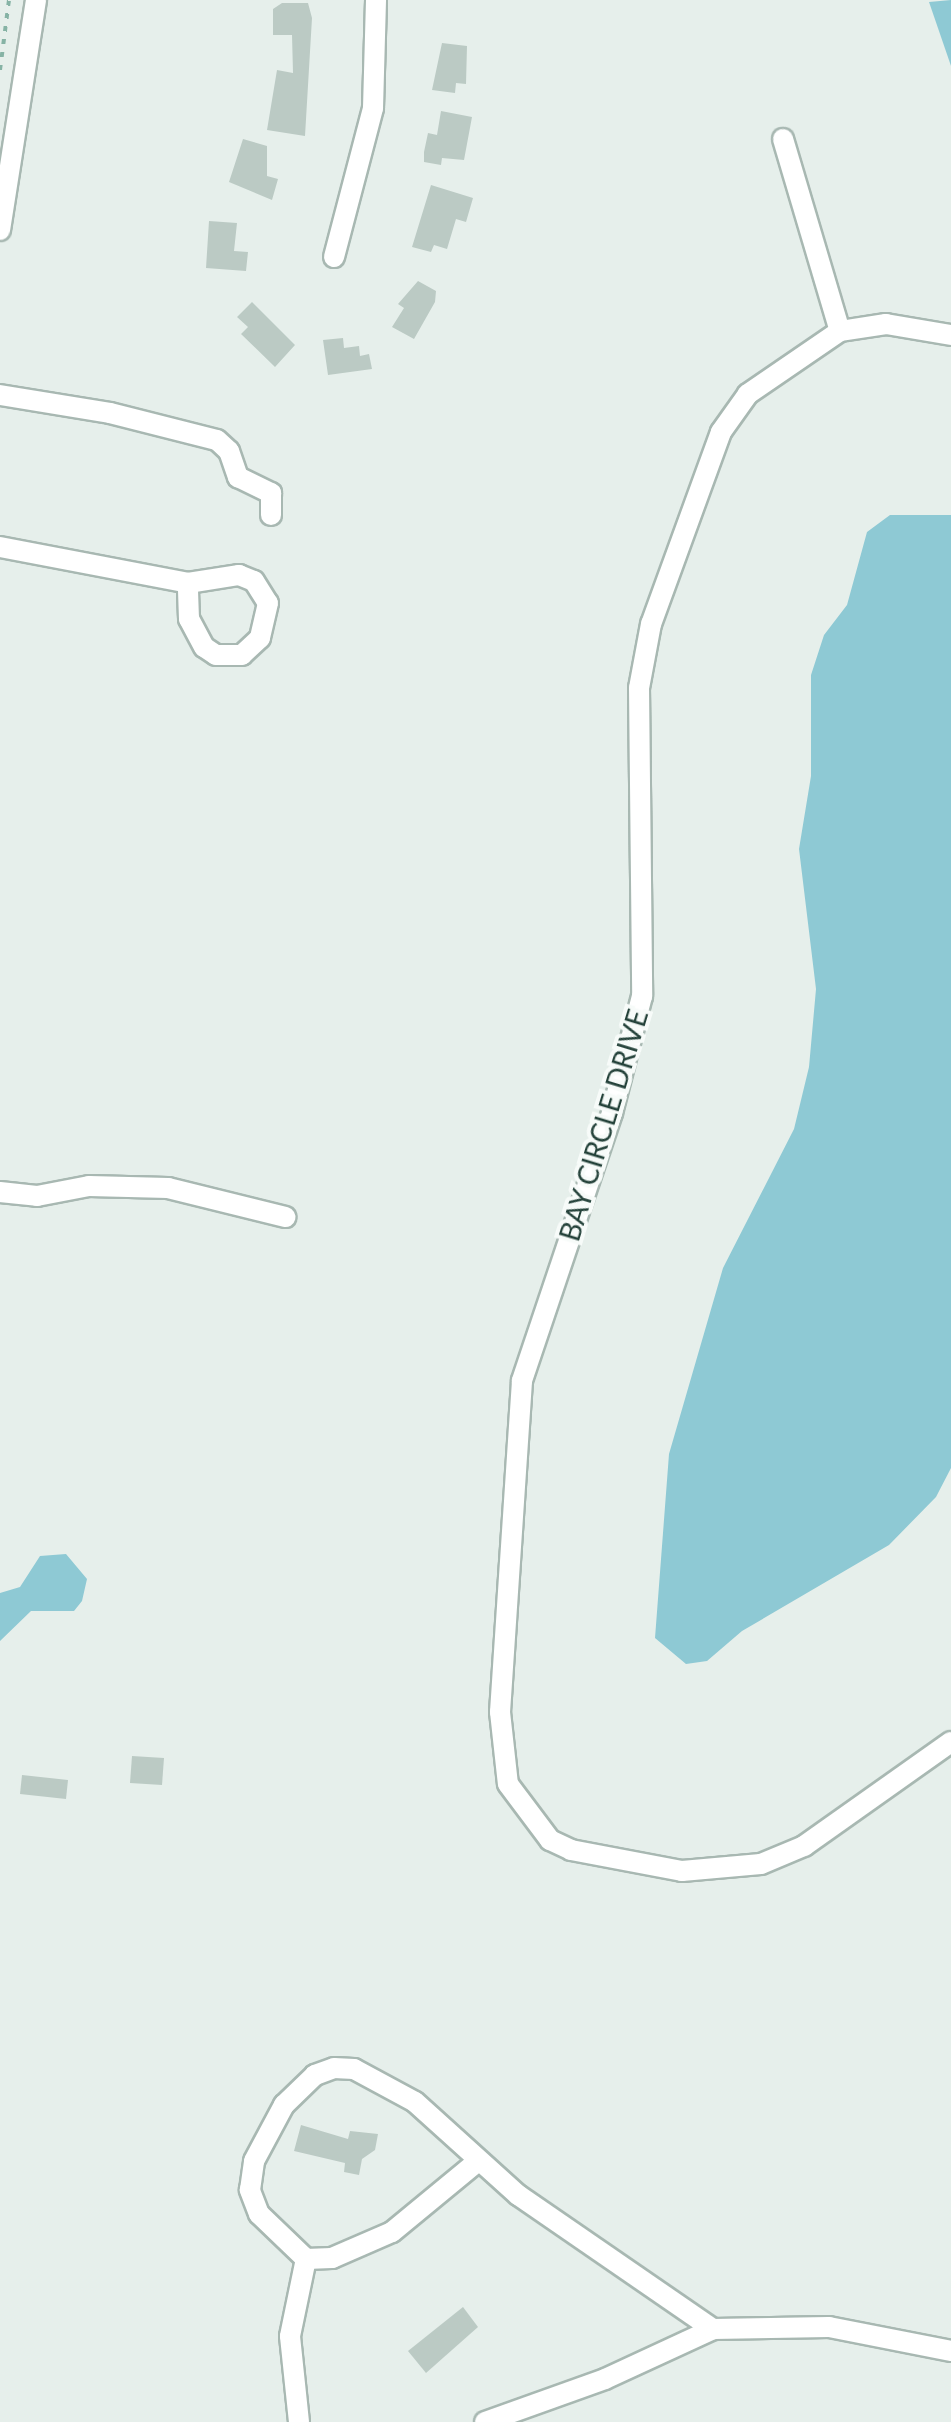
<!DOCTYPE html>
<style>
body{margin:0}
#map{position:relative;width:951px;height:2422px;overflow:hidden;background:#e6efeb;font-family:Lato,sans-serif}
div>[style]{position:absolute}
.water>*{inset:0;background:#8ec9d4}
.building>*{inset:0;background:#bbcac4}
.path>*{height:4px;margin-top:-2px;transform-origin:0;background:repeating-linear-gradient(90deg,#86b3a5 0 5px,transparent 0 13px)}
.roads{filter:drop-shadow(2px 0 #a8b8b2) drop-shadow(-2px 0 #a8b8b2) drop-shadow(0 2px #a8b8b2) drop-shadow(0 -2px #a8b8b2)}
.minor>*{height:20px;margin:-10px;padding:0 10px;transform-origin:10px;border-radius:10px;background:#fff}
span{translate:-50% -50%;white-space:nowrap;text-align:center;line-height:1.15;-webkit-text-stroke:8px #f7fbf9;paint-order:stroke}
.street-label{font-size:28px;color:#24423a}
</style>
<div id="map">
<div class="water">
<div style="clip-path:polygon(951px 0,951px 66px,929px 2px)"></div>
<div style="clip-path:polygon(890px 515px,951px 515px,951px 1468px,936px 1497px,889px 1545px,742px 1631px,707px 1661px,686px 1664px,655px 1638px,669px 1454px,723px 1268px,794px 1129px,809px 1067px,816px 989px,799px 849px,811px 776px,811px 675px,824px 635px,847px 605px,867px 532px)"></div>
<div style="clip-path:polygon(66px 1554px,87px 1579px,82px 1601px,74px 1611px,31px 1611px,0 1641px,0 1593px,20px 1587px,40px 1556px)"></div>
</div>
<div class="building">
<div style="clip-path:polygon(282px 3px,308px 3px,312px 18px,305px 136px,267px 130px,277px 70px,293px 73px,292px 35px,273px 35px,273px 9px)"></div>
<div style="clip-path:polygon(442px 43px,467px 46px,466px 84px,456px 83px,455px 93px,432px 90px)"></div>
<div style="clip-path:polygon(441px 111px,472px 117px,464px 160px,442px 158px,441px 165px,424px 162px,424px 152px,428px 133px,437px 135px)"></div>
<div style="clip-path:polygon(243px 139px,267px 146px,267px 176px,278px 179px,272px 200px,229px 182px)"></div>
<div style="clip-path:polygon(431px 185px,473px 198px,466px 222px,456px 219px,447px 249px,434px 245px,431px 252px,412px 247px)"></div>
<div style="clip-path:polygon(209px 221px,237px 223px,234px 251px,248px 252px,246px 271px,206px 268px)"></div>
<div style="clip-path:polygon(418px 281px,436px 291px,435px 302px,414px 339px,392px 327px,404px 308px,398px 304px)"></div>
<div style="clip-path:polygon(252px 302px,295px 345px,275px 367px,241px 334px,248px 327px,237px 317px)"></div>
<div style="clip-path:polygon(343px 338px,344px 348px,359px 346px,360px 356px,369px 354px,372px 369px,328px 375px,323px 340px)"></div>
<div style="clip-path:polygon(132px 1756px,164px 1758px,162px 1785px,130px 1783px)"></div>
<div style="clip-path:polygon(22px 1775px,68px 1780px,66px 1799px,20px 1794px)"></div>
<div style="clip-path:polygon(301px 2125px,348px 2139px,350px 2131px,378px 2134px,375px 2150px,362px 2159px,359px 2175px,344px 2172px,345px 2163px,294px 2151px)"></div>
<div style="clip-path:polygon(463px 2307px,478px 2327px,426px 2373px,408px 2351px)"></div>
</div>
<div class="path">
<div style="left:0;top:70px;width:71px;rotate:-82.7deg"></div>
</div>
<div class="roads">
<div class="minor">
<div style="left:783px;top:139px;width:200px;rotate:73.5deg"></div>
<div style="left:0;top:230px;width:233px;rotate:-81.1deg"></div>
<div style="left:334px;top:257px;width:154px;rotate:-75.3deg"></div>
<div style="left:373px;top:108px;width:108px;rotate:-88.4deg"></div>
<div style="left:951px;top:335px;width:66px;rotate:-170.4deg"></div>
<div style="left:886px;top:324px;width:47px;rotate:171.3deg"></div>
<div style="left:840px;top:331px;width:112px;rotate:145.6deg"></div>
<div style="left:748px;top:394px;width:47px;rotate:125.4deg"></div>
<div style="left:721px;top:432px;width:204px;rotate:110deg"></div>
<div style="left:651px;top:624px;width:65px;rotate:100.6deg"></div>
<div style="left:639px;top:688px;width:308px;rotate:89.4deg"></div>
<div style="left:642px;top:996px;width:121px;rotate:104.4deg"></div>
<div style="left:612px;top:1113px;width:283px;rotate:108.6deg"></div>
<div style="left:522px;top:1381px;width:332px;rotate:93.8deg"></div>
<div style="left:500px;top:1712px;width:72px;rotate:83.7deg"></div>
<div style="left:508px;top:1784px;width:70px;rotate:53.1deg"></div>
<div style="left:550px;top:1840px;width:23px;rotate:25deg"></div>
<div style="left:571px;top:1850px;width:113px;rotate:10.7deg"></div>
<div style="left:682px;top:1871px;width:79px;rotate:-5.1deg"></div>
<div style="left:761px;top:1864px;width:47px;rotate:-22.7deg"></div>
<div style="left:804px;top:1846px;width:180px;rotate:-35.3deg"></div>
<div style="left:0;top:395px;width:111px;rotate:9.3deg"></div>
<div style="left:110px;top:413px;width:110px;rotate:14.2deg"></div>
<div style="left:217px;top:440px;width:16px;rotate:43deg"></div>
<div style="left:229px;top:451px;width:28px;rotate:71deg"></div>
<div style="left:238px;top:477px;width:37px;rotate:26deg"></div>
<div style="left:271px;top:493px;width:22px;rotate:90deg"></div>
<div style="left:0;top:547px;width:191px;rotate:10.8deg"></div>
<div style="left:188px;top:583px;width:52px;rotate:-8.9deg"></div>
<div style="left:239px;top:575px;width:16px;rotate:22deg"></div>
<div style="left:254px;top:581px;width:26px;rotate:58deg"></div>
<div style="left:268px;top:603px;width:36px;rotate:103deg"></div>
<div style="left:260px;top:638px;width:25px;rotate:137deg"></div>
<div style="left:242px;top:655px;width:26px;rotate:180deg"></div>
<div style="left:216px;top:655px;width:14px;rotate:-146deg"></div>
<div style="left:204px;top:647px;width:32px;rotate:-118deg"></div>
<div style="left:189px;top:619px;width:36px;rotate:-92deg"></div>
<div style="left:0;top:1192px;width:37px;rotate:6deg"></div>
<div style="left:37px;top:1196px;width:53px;rotate:-10.9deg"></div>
<div style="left:89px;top:1186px;width:79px;rotate:1.5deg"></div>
<div style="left:168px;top:1188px;width:121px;rotate:13.9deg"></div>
<div style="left:306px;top:2259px;width:26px;rotate:-2deg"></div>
<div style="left:332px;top:2258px;width:65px;rotate:-23.4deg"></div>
<div style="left:392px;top:2232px;width:112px;rotate:-39.5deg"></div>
<div style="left:299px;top:2422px;width:86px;rotate:-96deg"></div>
<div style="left:290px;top:2336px;width:79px;rotate:-78.3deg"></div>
<div style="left:306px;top:2259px;width:65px;rotate:-136.2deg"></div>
<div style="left:259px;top:2214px;width:26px;rotate:-111deg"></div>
<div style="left:250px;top:2190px;width:29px;rotate:-82deg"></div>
<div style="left:254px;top:2161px;width:64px;rotate:-61.8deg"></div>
<div style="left:284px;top:2105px;width:43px;rotate:-44.1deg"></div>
<div style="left:315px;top:2075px;width:20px;rotate:-20deg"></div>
<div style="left:334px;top:2068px;width:20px;rotate:3deg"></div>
<div style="left:354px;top:2069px;width:69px;rotate:28.4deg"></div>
<div style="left:415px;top:2102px;width:139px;rotate:42.1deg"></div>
<div style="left:518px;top:2195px;width:237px;rotate:34.5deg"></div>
<div style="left:485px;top:2422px;width:127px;rotate:-19.7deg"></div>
<div style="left:605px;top:2379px;width:119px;rotate:-24.8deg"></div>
<div style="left:713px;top:2329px;width:116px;rotate:-1deg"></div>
<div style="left:829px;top:2327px;width:124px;rotate:11.1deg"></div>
</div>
</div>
<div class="street-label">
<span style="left:603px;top:1125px;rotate:-73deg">BAY CIRCLE DRIVE</span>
</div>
</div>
